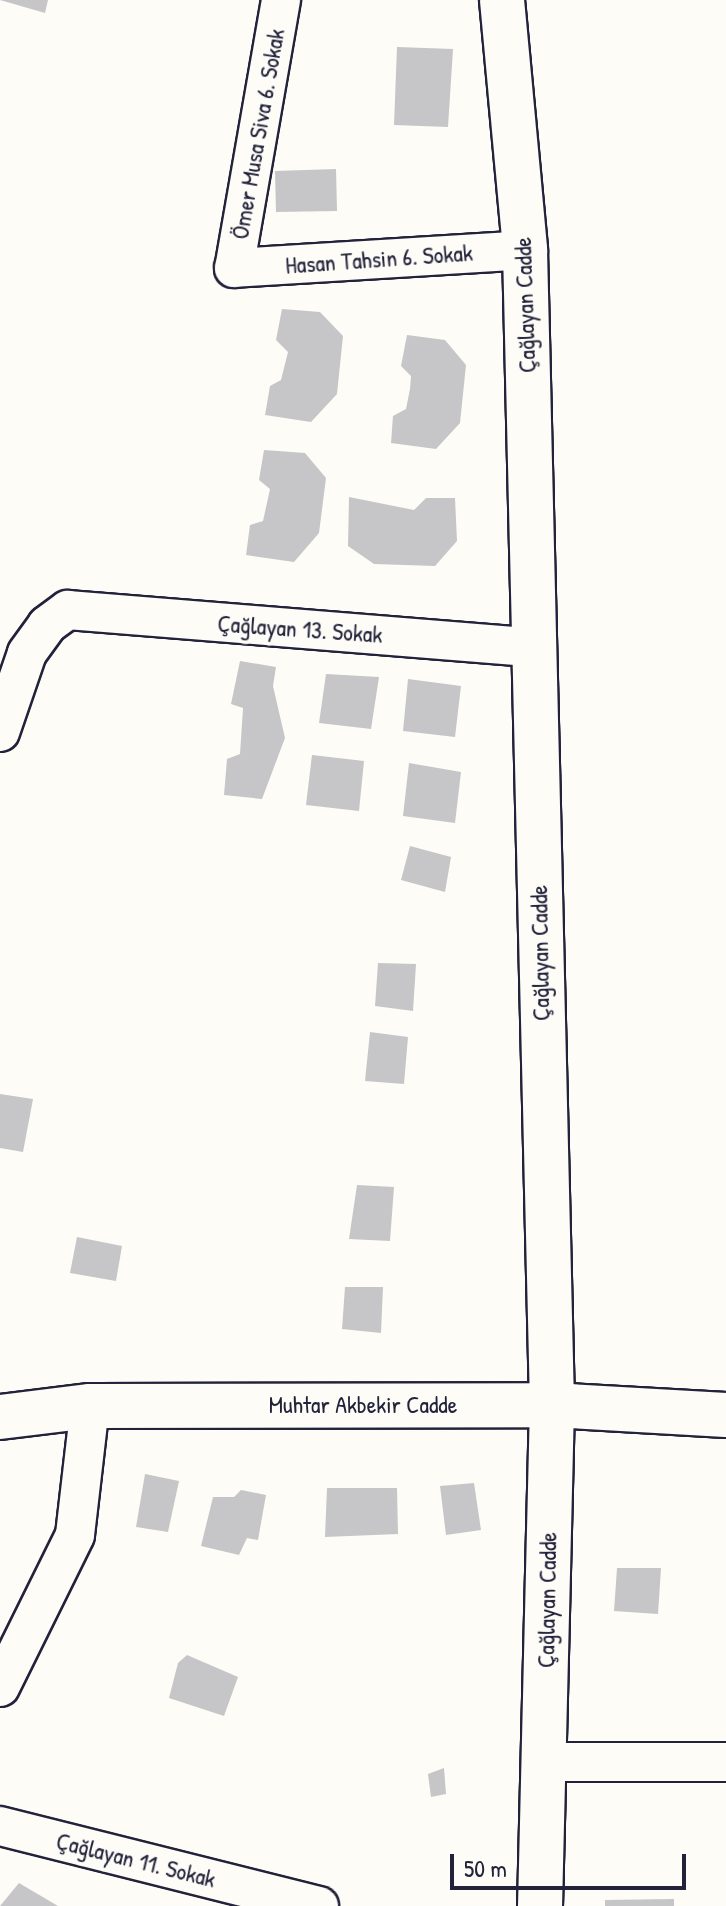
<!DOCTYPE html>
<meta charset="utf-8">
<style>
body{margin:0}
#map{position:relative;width:726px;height:1906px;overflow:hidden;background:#fdfcf7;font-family:"Patrick Hand",sans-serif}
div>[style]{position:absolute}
.building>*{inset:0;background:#c6c6c8}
.roads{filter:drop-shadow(2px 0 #22223b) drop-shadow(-2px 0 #22223b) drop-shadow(0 2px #22223b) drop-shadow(0 -2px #22223b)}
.street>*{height:38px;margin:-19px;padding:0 19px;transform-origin:19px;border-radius:19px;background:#fdfcf7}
.secondary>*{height:44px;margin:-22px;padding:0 22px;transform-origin:22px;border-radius:22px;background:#fdfcf7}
span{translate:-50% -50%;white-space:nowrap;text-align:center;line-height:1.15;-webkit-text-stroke:7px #fdfcf7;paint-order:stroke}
.street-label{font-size:24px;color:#22223b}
.scale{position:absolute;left:450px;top:1854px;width:236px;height:36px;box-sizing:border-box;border:4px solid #22223b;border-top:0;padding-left:10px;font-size:24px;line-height:28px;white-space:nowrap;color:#22223b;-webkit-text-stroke:6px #fdfcf7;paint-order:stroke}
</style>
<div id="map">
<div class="building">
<div style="clip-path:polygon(0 0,48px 0,45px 13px)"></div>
<div style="clip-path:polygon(397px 47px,453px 49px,448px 127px,394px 125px)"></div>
<div style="clip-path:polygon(336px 169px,337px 211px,276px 212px,275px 171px)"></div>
<div style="clip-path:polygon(282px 309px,320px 312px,343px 336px,337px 394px,311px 422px,265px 415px,270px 386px,281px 380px,288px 352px,276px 340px)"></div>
<div style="clip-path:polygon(407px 335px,445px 340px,466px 365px,460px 423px,436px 449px,391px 443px,393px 416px,406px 409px,410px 389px,411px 376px,401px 366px)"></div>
<div style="clip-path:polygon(264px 450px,305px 453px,326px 478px,319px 533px,294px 562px,246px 555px,250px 525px,263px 521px,270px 489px,259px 480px)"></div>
<div style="clip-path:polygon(349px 497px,414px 510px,426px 498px,455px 498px,457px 541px,435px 566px,374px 564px,348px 546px)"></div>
<div style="clip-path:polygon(240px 661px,276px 667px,273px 686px,285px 738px,262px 799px,224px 795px,227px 759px,240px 754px,243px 708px,231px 704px)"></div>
<div style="clip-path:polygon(326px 674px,379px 677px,371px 729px,319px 723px)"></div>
<div style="clip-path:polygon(408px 679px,461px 686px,455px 737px,403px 731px)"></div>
<div style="clip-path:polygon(312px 755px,364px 761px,359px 811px,306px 805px)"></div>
<div style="clip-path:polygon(409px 763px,461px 772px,455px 823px,403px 816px)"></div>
<div style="clip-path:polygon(410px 846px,451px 857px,445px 892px,401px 880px)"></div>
<div style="clip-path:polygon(378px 963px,416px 964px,413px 1011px,375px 1006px)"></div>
<div style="clip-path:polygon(370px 1032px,408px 1037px,404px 1084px,365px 1081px)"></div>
<div style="clip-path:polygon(0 1094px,33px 1099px,23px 1152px,0 1148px)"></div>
<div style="clip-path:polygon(357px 1185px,394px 1187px,390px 1241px,349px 1239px)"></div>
<div style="clip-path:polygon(77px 1237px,122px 1246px,116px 1281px,70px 1273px)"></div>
<div style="clip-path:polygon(345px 1287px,383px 1287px,381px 1333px,342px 1329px)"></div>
<div style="clip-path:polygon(145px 1474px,179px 1481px,168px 1532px,136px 1527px)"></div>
<div style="clip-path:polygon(474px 1483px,481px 1530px,446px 1535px,440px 1486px)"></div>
<div style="clip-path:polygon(327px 1488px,397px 1488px,398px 1534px,325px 1537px)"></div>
<div style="clip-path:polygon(241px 1490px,266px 1495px,258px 1540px,247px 1538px,239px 1555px,201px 1546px,213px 1497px,234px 1497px)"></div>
<div style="clip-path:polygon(617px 1568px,661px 1568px,658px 1614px,614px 1611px)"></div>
<div style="clip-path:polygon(187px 1655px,238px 1677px,224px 1716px,169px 1698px,178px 1663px)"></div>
<div style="clip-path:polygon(444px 1768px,446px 1794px,431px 1797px,428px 1774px)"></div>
<div style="clip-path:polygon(19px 1883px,58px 1906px,0 1906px)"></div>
<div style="clip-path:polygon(674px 1899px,674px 1906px,605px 1906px,605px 1900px)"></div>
</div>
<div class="roads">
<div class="street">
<div style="left:281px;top:0;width:272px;rotate:99.9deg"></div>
<div style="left:234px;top:268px;width:292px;rotate:-3.5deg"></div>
<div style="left:0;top:732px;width:83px;rotate:-71.1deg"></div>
<div style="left:27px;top:653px;width:34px;rotate:-54deg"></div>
<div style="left:47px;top:625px;width:26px;rotate:-36deg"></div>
<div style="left:68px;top:610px;width:465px;rotate:4.6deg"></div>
<div style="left:0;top:1687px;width:169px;rotate:-63.7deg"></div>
<div style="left:75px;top:1535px;width:130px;rotate:-83.4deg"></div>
<div style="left:543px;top:1762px;width:183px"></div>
<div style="left:0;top:1826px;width:329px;rotate:14.1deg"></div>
</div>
<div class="secondary">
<div style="left:502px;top:0;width:251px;rotate:84.7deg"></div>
<div style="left:525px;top:250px;width:1155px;rotate:88.66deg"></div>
<div style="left:552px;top:1405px;width:501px;rotate:91.37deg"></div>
<div style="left:0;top:1417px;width:91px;rotate:-7deg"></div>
<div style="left:90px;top:1406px;width:462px;rotate:-0.1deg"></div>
<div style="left:552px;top:1405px;width:174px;rotate:3.3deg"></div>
</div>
</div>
<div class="street-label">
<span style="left:258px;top:134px;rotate:-80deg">Ömer Musa Siva 6. Sokak</span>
<span style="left:379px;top:259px;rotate:-4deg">Hasan Tahsin 6. Sokak</span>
<span style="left:525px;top:305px;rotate:-92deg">Çağlayan Cadde</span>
<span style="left:300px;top:629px;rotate:4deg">Çağlayan 13. Sokak</span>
<span style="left:540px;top:953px;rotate:-91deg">Çağlayan Cadde</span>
<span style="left:363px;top:1405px">Muhtar Akbekir Cadde</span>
<span style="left:547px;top:1600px;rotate:-89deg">Çağlayan Cadde</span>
<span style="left:136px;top:1860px;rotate:14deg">Çağlayan 11. Sokak</span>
</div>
<div class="scale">50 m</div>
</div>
